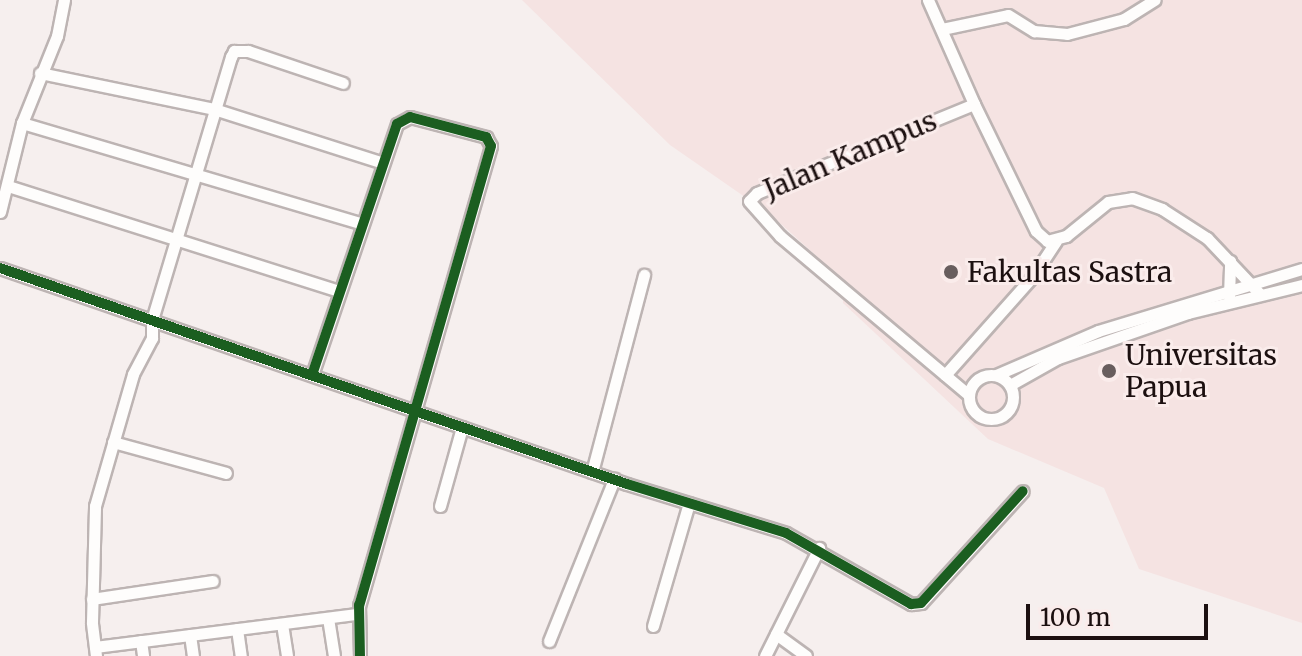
<!DOCTYPE html>
<style>
body{margin:0}
#map{position:relative;width:1302px;height:656px;overflow:hidden;background:#f6efee;font-family:Merriweather,serif}
div>[style]{position:absolute}
.built>*{inset:0;background:#f5e3e2}
.roads{filter:drop-shadow(2px 0 #bdb4b3) drop-shadow(-2px 0 #bdb4b3) drop-shadow(0 2px #bdb4b3) drop-shadow(0 -2px #bdb4b3)}
.minor>*{height:11px;margin:-5.5px;padding:0 5.5px;transform-origin:5.5px;border-radius:5.5px;background:#fefdfc}
.minor>.ring{margin:-5.5px;padding:0;box-sizing:content-box;background:none;border:11px solid #fefdfc;border-radius:50%}
.cycleway>*{height:10px;margin:-5px;padding:0 5px;transform-origin:5px;border-radius:5px;background:#1b5e20}
.dots>*{width:22px;height:22px;translate:-50% -50%;box-sizing:border-box;border:4px solid #faeceb;border-radius:50%}
span{translate:-50% -50%;white-space:nowrap;text-align:center;line-height:1.15;-webkit-text-stroke:6px #faeceb;paint-order:stroke}
.street-label{font-size:28px;color:#1c1010}
.poi-label{font-size:28px;color:#1c1010}
.left{translate:0 -50%;text-align:left}
.scale{position:absolute;left:1026px;top:604px;width:182px;height:36px;box-sizing:border-box;border:4px solid #1c1010;border-top:0;padding-left:10px;font-size:24px;line-height:28px;white-space:nowrap;color:#1c1010;-webkit-text-stroke:6px #faeceb;paint-order:stroke}
</style>
<div id="map">
<div class="built">
<div style="clip-path:polygon(522px 0,1302px 0,1302px 623px,1139px 569px,1104px 488px,988px 439px,843px 303px,843px 280px,771px 215px,670px 145px)"></div>
</div>
<div class="roads">
<div class="minor">
<div style="left:928px;top:0;width:114px;rotate:66.1deg"></div>
<div style="left:974px;top:104px;width:235px;rotate:157.7deg"></div>
<div style="left:757px;top:193px;width:11px;rotate:135deg"></div>
<div style="left:749px;top:201px;width:47px;rotate:48.5deg"></div>
<div style="left:780px;top:236px;width:247px;rotate:40.1deg"></div>
<div style="left:942px;top:29px;width:67px;rotate:-12deg"></div>
<div style="left:1008px;top:15px;width:31px;rotate:32deg"></div>
<div style="left:1034px;top:31px;width:33px;rotate:5deg"></div>
<div style="left:1067px;top:34px;width:59px;rotate:-14.7deg"></div>
<div style="left:1124px;top:19px;width:36px;rotate:-32deg"></div>
<div style="left:40px;top:73px;width:178px;rotate:11.7deg"></div>
<div style="left:214px;top:109px;width:177px;rotate:17.7deg"></div>
<div style="left:974px;top:104px;width:141px;rotate:64deg"></div>
<div style="left:1036px;top:231px;width:15px;rotate:42deg"></div>
<div style="left:1047px;top:241px;width:20px;rotate:-15deg"></div>
<div style="left:1066px;top:236px;width:54px;rotate:-39deg"></div>
<div style="left:1108px;top:202px;width:24px;rotate:-9deg"></div>
<div style="left:1132px;top:198px;width:32px;rotate:20deg"></div>
<div style="left:1162px;top:209px;width:54px;rotate:32.8deg"></div>
<div style="left:1207px;top:238px;width:77px;rotate:46.6deg"></div>
<div style="left:22px;top:123px;width:355px;rotate:16.5deg"></div>
<div style="left:8px;top:186px;width:348px;rotate:17.6deg"></div>
<div style="left:0;top:212px;width:92px;rotate:-76.1deg"></div>
<div style="left:22px;top:123px;width:94px;rotate:-68.1deg"></div>
<div style="left:57px;top:36px;width:37px;rotate:-79deg"></div>
<div style="left:0;top:268px;width:663px;rotate:19.01deg"></div>
<div style="left:627px;top:484px;width:166px;rotate:17.1deg"></div>
<div style="left:786px;top:533px;width:144px;rotate:29.6deg"></div>
<div style="left:911px;top:604px;width:10px;rotate:-6deg"></div>
<div style="left:921px;top:603px;width:151px;rotate:-47.7deg"></div>
<div style="left:1229px;top:296px;width:35px;rotate:-88deg"></div>
<div style="left:312px;top:375px;width:265px;rotate:-71.3deg"></div>
<div style="left:397px;top:124px;width:15px;rotate:-28deg"></div>
<div style="left:410px;top:117px;width:79px;rotate:14.7deg"></div>
<div style="left:486px;top:137px;width:10px;rotate:61deg"></div>
<div style="left:491px;top:146px;width:478px;rotate:106deg"></div>
<div style="left:359px;top:605px;width:51px;rotate:88.9deg"></div>
<div style="left:945px;top:375px;width:132px;rotate:-48.4deg"></div>
<div style="left:1033px;top:276px;width:42px;rotate:-56.7deg"></div>
<div style="left:996px;top:375px;width:111px;rotate:-23.3deg"></div>
<div style="left:1098px;top:331px;width:213px;rotate:-16.9deg"></div>
<div class="ring" style="left:969px;top:375px;width:33px;height:33px"></div>
<div style="left:1010px;top:385px;width:55px;rotate:-29.4deg"></div>
<div style="left:1058px;top:358px;width:138px;rotate:-19.1deg"></div>
<div style="left:1188px;top:313px;width:117px;rotate:-13.8deg"></div>
<div style="left:113px;top:442px;width:117px;rotate:15.3deg"></div>
<div style="left:592px;top:472px;width:204px;rotate:-75.2deg"></div>
<div style="left:440px;top:506px;width:82px;rotate:-74.4deg"></div>
<div style="left:92px;top:599px;width:122px;rotate:-8.5deg"></div>
<div style="left:328px;top:618px;width:38px;rotate:81deg"></div>
<div style="left:282px;top:624px;width:32px;rotate:81deg"></div>
<div style="left:653px;top:626px;width:128px;rotate:-73.7deg"></div>
<div style="left:237px;top:629px;width:27px;rotate:82deg"></div>
<div style="left:776px;top:634px;width:37px;rotate:36deg"></div>
<div style="left:190px;top:635px;width:21px;rotate:82deg"></div>
<div style="left:141px;top:641px;width:15px;rotate:82deg"></div>
<div style="left:549px;top:641px;width:175px;rotate:-68.1deg"></div>
<div style="left:95px;top:647px;width:264px;rotate:-7.2deg"></div>
<div style="left:96px;top:656px;width:34px;rotate:-97deg"></div>
<div style="left:92px;top:622px;width:116px;rotate:-88.5deg"></div>
<div style="left:95px;top:506px;width:137px;rotate:-73.9deg"></div>
<div style="left:133px;top:374px;width:41px;rotate:-62.2deg"></div>
<div style="left:152px;top:338px;width:18px;rotate:-90deg"></div>
<div style="left:152px;top:320px;width:275px;rotate:-73.3deg"></div>
<div style="left:231px;top:57px;width:7px;rotate:-63deg"></div>
<div style="left:234px;top:51px;width:14px"></div>
<div style="left:248px;top:51px;width:100px;rotate:18.6deg"></div>
<div style="left:765px;top:656px;width:121px;rotate:-63.4deg"></div>
</div>
</div>
<div class="cycleway">
<div style="left:0;top:268px;width:663px;rotate:19.01deg"></div>
<div style="left:627px;top:484px;width:166px;rotate:17.1deg"></div>
<div style="left:786px;top:533px;width:144px;rotate:29.6deg"></div>
<div style="left:911px;top:604px;width:10px;rotate:-6deg"></div>
<div style="left:921px;top:603px;width:151px;rotate:-47.7deg"></div>
<div style="left:312px;top:375px;width:265px;rotate:-71.3deg"></div>
<div style="left:397px;top:124px;width:15px;rotate:-28deg"></div>
<div style="left:410px;top:117px;width:79px;rotate:14.7deg"></div>
<div style="left:486px;top:137px;width:10px;rotate:61deg"></div>
<div style="left:491px;top:146px;width:478px;rotate:106deg"></div>
<div style="left:359px;top:605px;width:51px;rotate:88.9deg"></div>
</div>
<div class="dots">
<div style="left:951px;top:272px;background:#685e5e"></div>
<div style="left:1109px;top:371px;background:#685e5e"></div>
</div>
<div class="street-label">
<span style="left:850px;top:155px;rotate:-23deg">Jalan Kampus</span>
</div>
<div class="poi-label">
<span class="left" style="left:967px;top:272px">Fakultas Sastra</span>
<span class="left" style="left:1125px;top:371px">Universitas<br>Papua</span>
</div>
<div class="scale">100 m</div>
</div>
